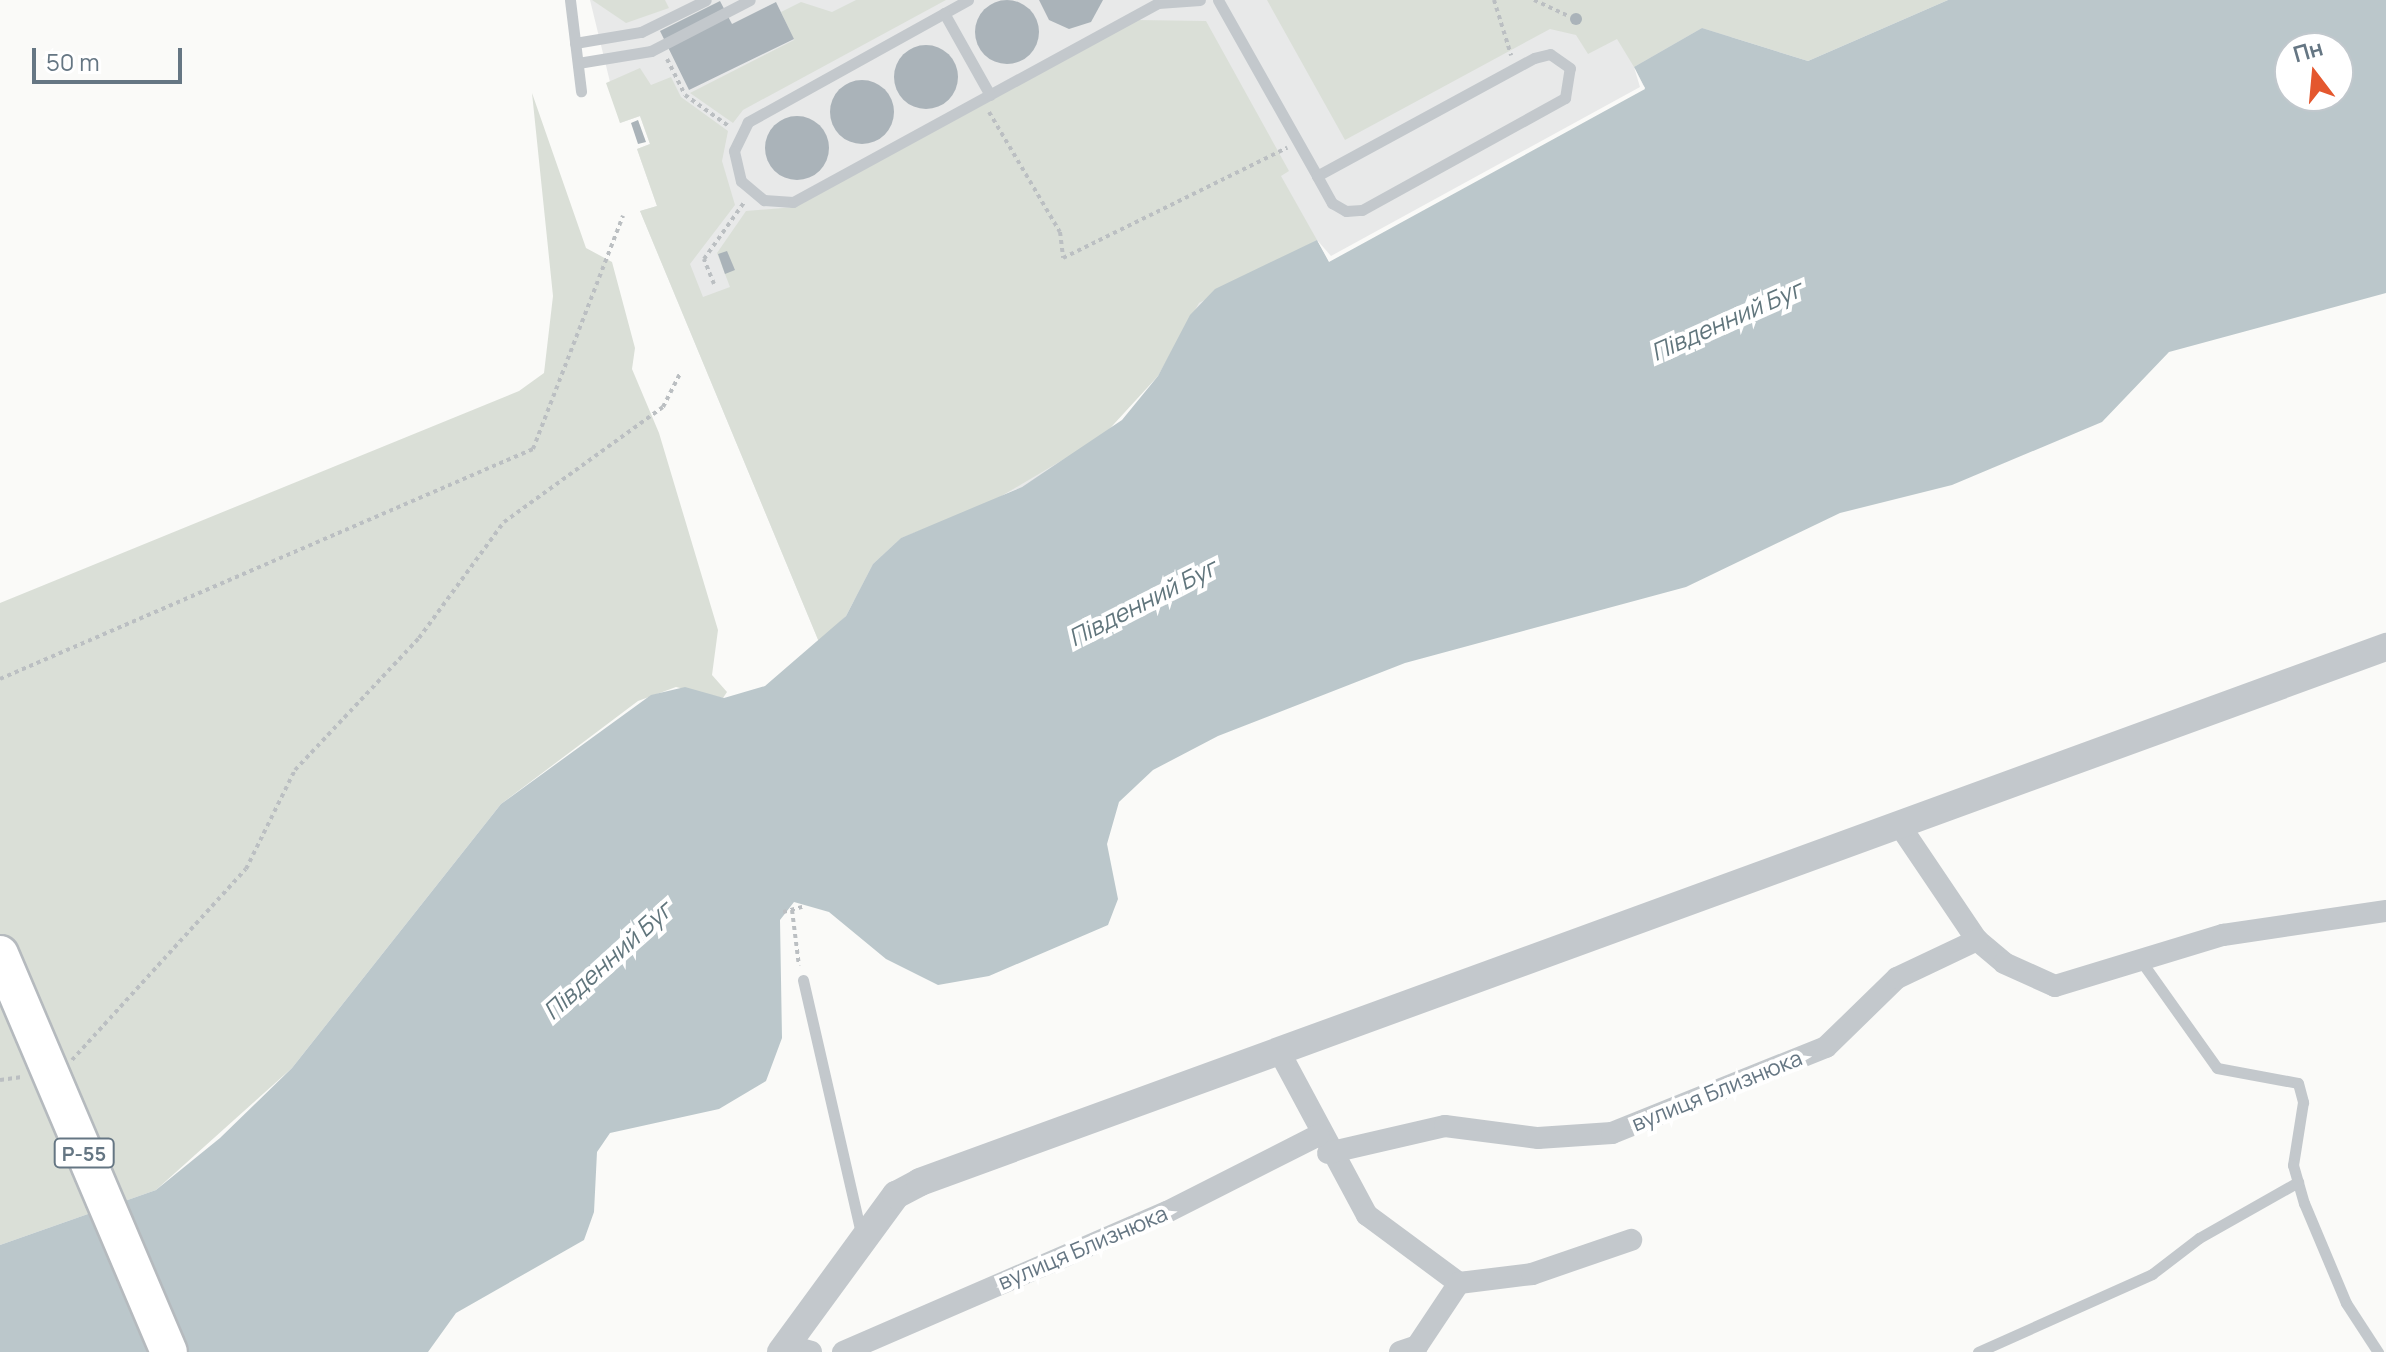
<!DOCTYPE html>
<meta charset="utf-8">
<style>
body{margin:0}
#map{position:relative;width:2386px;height:1352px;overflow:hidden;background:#fafaf8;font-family:Manrope,sans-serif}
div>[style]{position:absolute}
.built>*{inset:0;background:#e8e9e9}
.green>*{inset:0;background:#dadfd7}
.water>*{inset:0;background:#bbc7cb}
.pier>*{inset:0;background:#fafaf8}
.building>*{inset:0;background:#aab3b9}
.round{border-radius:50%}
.path>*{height:4px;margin-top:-2px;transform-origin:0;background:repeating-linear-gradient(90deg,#bbbfc2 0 4px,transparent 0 8px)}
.service>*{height:11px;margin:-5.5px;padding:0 5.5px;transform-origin:5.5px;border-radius:5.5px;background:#c3c8cc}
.minor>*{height:22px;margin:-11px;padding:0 11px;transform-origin:11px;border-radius:11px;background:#c3c8cc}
.tertiary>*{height:28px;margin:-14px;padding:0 14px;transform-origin:14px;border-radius:14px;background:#c3c8cc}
.bridges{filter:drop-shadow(2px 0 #b5babe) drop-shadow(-2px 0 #b5babe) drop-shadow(0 2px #b5babe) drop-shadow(0 -2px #b5babe)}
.primary-bridge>*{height:36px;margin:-18px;padding:0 18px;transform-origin:18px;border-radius:18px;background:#fff}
span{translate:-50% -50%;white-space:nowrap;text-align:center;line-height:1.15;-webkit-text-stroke:8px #fff;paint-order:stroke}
.shield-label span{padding:2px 6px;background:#fff;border:2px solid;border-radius:6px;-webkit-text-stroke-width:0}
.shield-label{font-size:20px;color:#657683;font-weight:700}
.street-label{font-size:22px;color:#657683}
.water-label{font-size:24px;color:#60757c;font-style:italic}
.north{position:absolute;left:2274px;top:32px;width:80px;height:80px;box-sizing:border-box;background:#fff;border:2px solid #c1c8cd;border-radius:50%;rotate:344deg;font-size:22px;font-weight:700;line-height:32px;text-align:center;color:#657683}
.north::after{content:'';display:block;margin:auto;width:28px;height:36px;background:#e4572e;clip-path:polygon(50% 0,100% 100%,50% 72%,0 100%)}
.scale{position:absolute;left:32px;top:48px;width:150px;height:36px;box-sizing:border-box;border:4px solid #657683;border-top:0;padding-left:10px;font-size:24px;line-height:28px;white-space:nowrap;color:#657683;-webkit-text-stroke:6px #fff;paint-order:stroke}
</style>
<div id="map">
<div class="built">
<div style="clip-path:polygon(590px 0,1895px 0,1734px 35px,1329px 262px,1215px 289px,1103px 436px,1022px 487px,914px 530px,819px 642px,640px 211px,657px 206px,637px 149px,650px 144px,640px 116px,620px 123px)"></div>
</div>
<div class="green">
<div style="clip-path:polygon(592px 0,665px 0,669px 8px,626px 23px)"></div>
<div style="clip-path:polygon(856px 0,946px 0,743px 110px,733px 123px,690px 93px,794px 40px,781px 12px,801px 2px,832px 12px)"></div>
<div style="clip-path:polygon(1267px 0,1948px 0,1808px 61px,1702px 28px,1634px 67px,1617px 39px,1588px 54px,1576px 35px,1550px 29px,1345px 140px)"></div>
<div style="clip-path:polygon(1136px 20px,1206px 21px,1289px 171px,1281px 176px,1317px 240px,1199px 303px,1158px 376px,1103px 436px,988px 504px,901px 538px,873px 564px,846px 616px,819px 642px,640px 211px,657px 206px,637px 149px,650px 144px,640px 116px,620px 123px,606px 83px,640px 68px,651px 85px,671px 77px,681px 97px,728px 131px,722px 161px,735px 205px,690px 264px,703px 297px,730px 287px,717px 253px,746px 211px,795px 207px)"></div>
<div style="clip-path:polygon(532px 93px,586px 248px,612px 262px,635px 348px,632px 369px,659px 433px,718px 630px,712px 675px,727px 692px,723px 698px,676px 687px,638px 701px,501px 804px,292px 1068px,156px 1190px,0 1245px,0 603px,519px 391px,544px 373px,553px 296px)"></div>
</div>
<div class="water">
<div style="clip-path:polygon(evenodd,1948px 0,2386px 0,2386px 293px,2169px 352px,2102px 422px,1952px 485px,1840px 513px,1686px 587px,1405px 663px,1218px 736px,1153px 770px,1119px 802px,1107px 844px,1118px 899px,1108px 925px,989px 976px,938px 985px,886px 959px,829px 912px,794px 902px,780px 920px,782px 1038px,766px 1081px,719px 1109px,610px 1133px,597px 1152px,594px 1212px,584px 1240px,456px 1313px,428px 1352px,0 1352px,0 1245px,156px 1190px,220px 1138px,292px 1068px,501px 804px,651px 695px,685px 687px,724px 698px,765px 686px,846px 616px,873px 564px,901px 538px,1022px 487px,1122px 420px,1158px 376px,1190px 315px,1215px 289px,1317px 240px,1329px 261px,1645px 88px,1634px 67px,1702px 28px,1808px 61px,1948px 0,2290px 48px,2338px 48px,2338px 96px,2290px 96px,2290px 48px)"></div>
</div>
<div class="pier">
<div style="clip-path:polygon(1634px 67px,1645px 89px,1329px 262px,1317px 240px,1331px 256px,1640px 87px)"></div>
</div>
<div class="building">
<div class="round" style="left:975px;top:0;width:64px;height:64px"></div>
<div style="clip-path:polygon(1039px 0,1103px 0,1091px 22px,1069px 29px,1049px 20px)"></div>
<div style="clip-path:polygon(720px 1px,732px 24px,776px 2px,794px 39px,689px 90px,660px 31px)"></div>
<div class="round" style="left:1570px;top:13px;width:12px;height:12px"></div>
<div class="round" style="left:894px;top:45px;width:64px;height:64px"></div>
<div class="round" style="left:830px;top:80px;width:64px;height:64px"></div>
<div class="round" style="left:765px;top:116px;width:64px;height:64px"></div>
<div style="clip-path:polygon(638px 120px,646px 142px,638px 144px,631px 123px)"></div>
<div style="clip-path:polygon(727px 251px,735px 270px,725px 274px,718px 254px)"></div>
</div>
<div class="path">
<div style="left:1494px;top:0;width:58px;rotate:72.8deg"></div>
<div style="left:1534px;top:0;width:38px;rotate:25deg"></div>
<div style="left:667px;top:59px;width:40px;rotate:63.4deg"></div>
<div style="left:685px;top:95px;width:55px;rotate:35.4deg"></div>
<div style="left:989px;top:112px;width:139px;rotate:59.4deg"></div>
<div style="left:1060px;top:232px;width:26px;rotate:83deg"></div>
<div style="left:1063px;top:258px;width:250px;rotate:-26.2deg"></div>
<div style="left:714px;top:284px;width:27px;rotate:-112deg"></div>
<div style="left:704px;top:259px;width:71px;rotate:-54.7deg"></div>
<div style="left:0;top:679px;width:581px;rotate:-23.34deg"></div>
<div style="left:533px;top:449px;width:250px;rotate:-68.9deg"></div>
<div style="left:792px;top:910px;width:56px;rotate:82.9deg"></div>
<div style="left:783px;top:912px;width:20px;rotate:-15deg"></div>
<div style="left:72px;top:1060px;width:258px;rotate:-47.7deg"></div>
<div style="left:246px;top:869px;width:110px;rotate:-63.7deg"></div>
<div style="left:295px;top:770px;width:181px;rotate:-46.8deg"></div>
<div style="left:419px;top:638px;width:144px;rotate:-53.8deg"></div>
<div style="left:504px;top:522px;width:196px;rotate:-35.9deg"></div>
<div style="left:663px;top:407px;width:37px;rotate:-63deg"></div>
<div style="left:0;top:1080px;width:22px;rotate:-8deg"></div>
</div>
<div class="service">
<div style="left:570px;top:0;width:92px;rotate:83.1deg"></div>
<div style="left:968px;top:0;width:252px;rotate:151deg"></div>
<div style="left:748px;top:122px;width:32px;rotate:116deg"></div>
<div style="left:734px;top:151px;width:31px;rotate:77deg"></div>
<div style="left:741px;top:181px;width:30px;rotate:40deg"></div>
<div style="left:764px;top:200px;width:29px;rotate:4deg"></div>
<div style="left:793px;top:202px;width:416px;rotate:-28.6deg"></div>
<div style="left:1158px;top:3px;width:42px;rotate:-4.1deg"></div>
<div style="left:1218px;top:0;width:202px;rotate:60.6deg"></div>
<div style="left:1317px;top:176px;width:31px;rotate:61deg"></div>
<div style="left:1332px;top:203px;width:16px;rotate:30deg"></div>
<div style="left:1346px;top:211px;width:16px;rotate:-4deg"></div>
<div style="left:1362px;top:210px;width:232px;rotate:-28.9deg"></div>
<div style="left:1565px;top:98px;width:30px;rotate:-81deg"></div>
<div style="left:1570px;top:68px;width:24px;rotate:-145deg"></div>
<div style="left:1550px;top:54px;width:16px;rotate:166deg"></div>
<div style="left:1534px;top:58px;width:247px;rotate:151.5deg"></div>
<div style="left:944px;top:13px;width:94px;rotate:60.7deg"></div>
<div style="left:575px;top:43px;width:67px;rotate:-9.5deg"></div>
<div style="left:641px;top:32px;width:72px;rotate:-26.2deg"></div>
<div style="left:578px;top:63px;width:74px;rotate:-9.3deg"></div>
<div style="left:651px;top:51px;width:111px;rotate:-27.3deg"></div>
<div style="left:2141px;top:961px;width:131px;rotate:54.6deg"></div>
<div style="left:2217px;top:1068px;width:82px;rotate:10.5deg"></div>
<div style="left:2298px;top:1083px;width:20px;rotate:75deg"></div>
<div style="left:2303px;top:1102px;width:64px;rotate:99deg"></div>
<div style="left:2293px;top:1165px;width:40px;rotate:74deg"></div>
<div style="left:2304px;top:1203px;width:108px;rotate:67.2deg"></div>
<div style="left:2346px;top:1303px;width:59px;rotate:56.9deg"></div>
<div style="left:803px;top:980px;width:264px;rotate:77.1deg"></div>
<div style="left:1978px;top:1352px;width:191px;rotate:-24.1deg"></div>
<div style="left:2152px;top:1274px;width:59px;rotate:-37.5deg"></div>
<div style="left:2199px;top:1238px;width:114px;rotate:-29.5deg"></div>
</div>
<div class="minor">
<div style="left:1900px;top:826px;width:138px;rotate:56deg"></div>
<div style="left:1977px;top:940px;width:35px;rotate:40deg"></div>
<div style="left:2004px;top:963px;width:56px;rotate:24.3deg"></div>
<div style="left:2055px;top:986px;width:176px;rotate:-16.9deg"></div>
<div style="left:2223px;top:935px;width:165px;rotate:-8.4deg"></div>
<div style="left:1280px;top:1053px;width:184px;rotate:61.8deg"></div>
<div style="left:1367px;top:1215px;width:114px;rotate:36.5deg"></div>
<div style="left:1328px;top:1153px;width:120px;rotate:-13deg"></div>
<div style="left:1445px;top:1126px;width:94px;rotate:7.4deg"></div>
<div style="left:1538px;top:1138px;width:74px;rotate:-3.9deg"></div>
<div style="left:1612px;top:1133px;width:231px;rotate:-21.9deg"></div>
<div style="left:1826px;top:1047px;width:99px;rotate:-44.2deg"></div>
<div style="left:1897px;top:978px;width:89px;rotate:-25.4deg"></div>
<div style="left:787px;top:1345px;width:25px;rotate:16deg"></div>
<div style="left:843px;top:1352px;width:353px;rotate:-23.4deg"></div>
<div style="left:1167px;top:1212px;width:170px;rotate:-26.9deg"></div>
<div style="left:1400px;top:1352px;width:18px;rotate:-19deg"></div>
<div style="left:1417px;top:1346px;width:76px;rotate:-56.3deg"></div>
<div style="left:1459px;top:1283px;width:74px;rotate:-7deg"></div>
<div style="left:1532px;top:1274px;width:105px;rotate:-19deg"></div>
</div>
<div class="tertiary">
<div style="left:781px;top:1352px;width:195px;rotate:-53.8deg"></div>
<div style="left:896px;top:1195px;width:27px;rotate:-28deg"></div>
<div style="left:920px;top:1182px;width:1561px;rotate:-20.05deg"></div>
</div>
<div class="bridges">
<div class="primary-bridge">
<div style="left:0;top:954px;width:432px;rotate:67deg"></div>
</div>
</div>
<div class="shield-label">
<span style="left:84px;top:1153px">Р-55</span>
</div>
<div class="street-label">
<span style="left:1717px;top:1091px;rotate:-22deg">вулиця Близнюка</span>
<span style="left:1083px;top:1248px;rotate:-23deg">вулиця Близнюка</span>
</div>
<div class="water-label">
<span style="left:1726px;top:320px;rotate:-24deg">Південний Буг</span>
<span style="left:1142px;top:602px;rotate:-27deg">Південний Буг</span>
<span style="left:607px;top:960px;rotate:-42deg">Південний Буг</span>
</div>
<div class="north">Пн</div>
<div class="scale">50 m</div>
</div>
